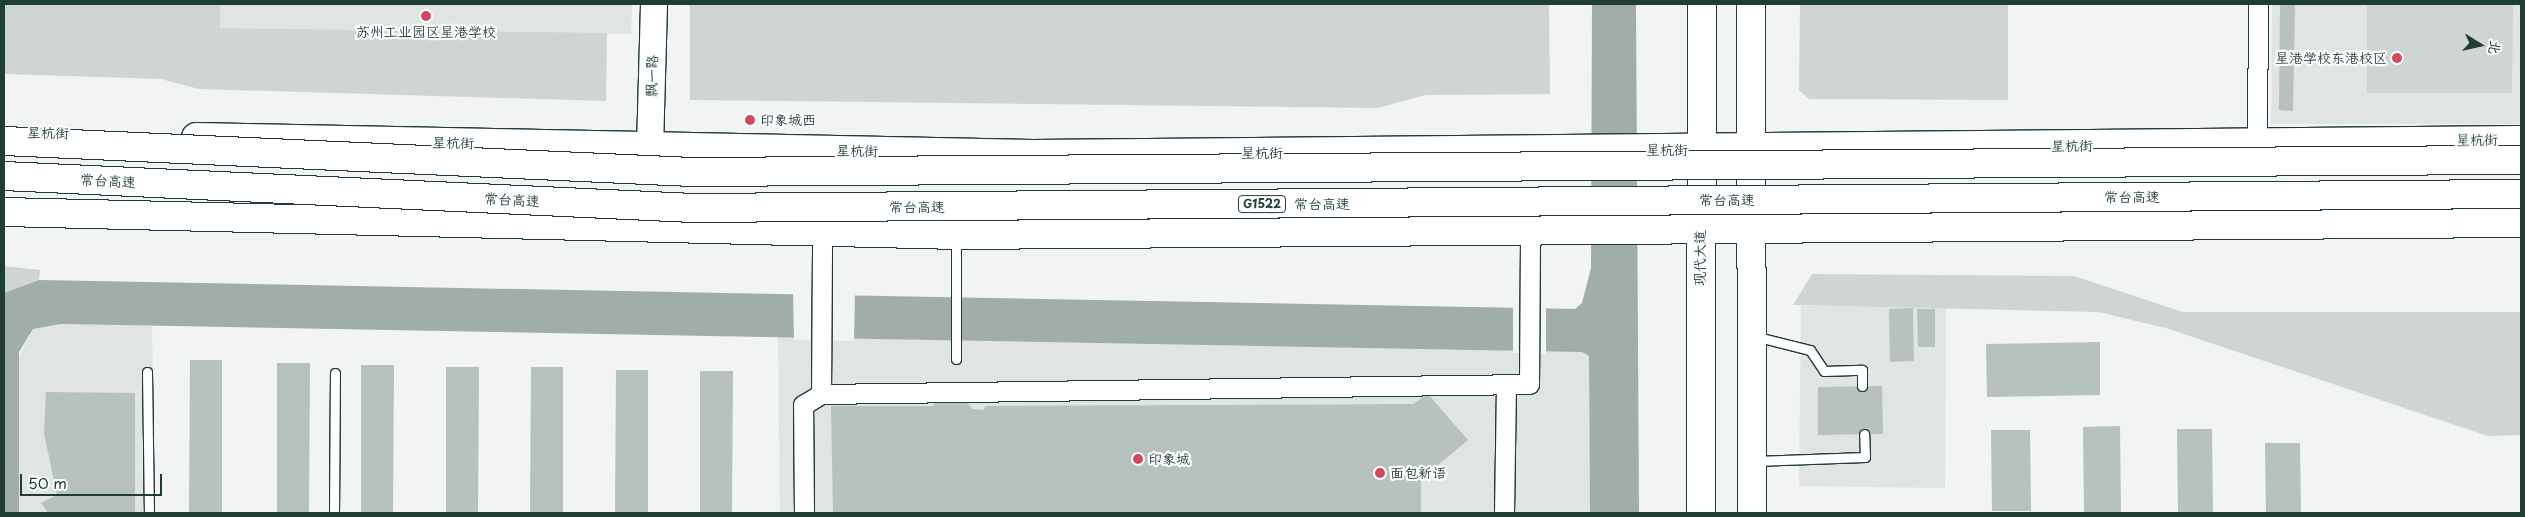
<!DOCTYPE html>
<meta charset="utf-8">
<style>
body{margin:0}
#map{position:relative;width:2525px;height:517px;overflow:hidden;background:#f2f3f3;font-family:"Playpen Sans","LXGW WenKai TC",sans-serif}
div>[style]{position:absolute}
.built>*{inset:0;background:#e0e4e3}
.green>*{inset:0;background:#ced5d3}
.water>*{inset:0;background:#a1adaa}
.pier>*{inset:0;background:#f2f3f3}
.building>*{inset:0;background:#b7c1bd}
.roads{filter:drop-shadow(1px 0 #1f3d34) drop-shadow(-1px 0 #1f3d34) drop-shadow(0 1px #1f3d34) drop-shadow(0 -1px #1f3d34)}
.lane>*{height:9px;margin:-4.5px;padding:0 4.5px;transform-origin:4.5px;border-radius:4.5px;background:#fff}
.street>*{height:19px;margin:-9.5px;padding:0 9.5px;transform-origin:9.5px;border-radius:9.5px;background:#fff}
.secondary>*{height:26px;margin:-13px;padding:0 13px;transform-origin:13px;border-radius:13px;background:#fff}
.primary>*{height:28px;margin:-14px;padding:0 14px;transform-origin:14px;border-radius:14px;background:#fff}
.bridges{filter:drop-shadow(1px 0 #1f3d34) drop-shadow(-1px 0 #1f3d34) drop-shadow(0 1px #1f3d34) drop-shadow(0 -1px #1f3d34)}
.highway-bridge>*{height:28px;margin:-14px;padding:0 14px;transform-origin:14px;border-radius:14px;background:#fff}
.dots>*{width:14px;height:14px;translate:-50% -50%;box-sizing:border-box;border:2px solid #fff;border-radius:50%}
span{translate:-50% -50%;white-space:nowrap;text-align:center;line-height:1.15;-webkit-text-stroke:4.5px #fff;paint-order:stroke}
.shield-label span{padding:1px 4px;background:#fff;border:1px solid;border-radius:4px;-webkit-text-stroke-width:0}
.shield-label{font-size:12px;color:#1f3d34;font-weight:700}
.poi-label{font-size:14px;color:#1f3d34}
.right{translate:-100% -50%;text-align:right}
.left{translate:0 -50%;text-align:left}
.street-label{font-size:14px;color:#1f3d34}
.frame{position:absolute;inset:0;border:5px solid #1f3d34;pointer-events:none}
.north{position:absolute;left:2455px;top:20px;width:50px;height:50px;-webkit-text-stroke:4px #fff;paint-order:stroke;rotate:100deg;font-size:14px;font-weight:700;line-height:20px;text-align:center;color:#1f3d34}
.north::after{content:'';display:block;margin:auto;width:18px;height:22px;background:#1f3d34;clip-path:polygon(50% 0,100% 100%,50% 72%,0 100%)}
.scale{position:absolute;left:20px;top:474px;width:142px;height:22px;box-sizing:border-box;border:2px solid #1f3d34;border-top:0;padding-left:6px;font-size:15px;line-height:18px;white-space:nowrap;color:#1f3d34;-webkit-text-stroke:4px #fff;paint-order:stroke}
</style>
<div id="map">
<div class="built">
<div style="clip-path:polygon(220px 4px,632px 4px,631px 34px,219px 28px)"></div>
<div style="clip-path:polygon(2272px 4px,2521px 4px,2521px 124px,2271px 124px)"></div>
<div style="clip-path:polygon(1801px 306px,1946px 307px,1945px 488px,1799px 486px)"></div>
<div style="clip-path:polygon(61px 324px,152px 326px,155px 513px,19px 513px,16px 363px,33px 329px)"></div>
<div style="clip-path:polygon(778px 337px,1582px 352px,1589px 356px,1590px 513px,780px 513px)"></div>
</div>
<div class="green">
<div style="clip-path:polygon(4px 4px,220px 4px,220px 28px,607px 33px,606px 101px,199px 89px,161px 79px,4px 74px)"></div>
<div style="clip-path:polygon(690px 4px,1549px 4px,1550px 94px,1425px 95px,1378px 108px,690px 100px)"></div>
<div style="clip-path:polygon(1800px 4px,2008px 4px,2008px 100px,1809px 99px,1799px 90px)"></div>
<div style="clip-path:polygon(2367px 4px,2513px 4px,2512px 93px,2367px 93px)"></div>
<div style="clip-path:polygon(4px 266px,40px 270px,39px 280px,4px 293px)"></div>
<div style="clip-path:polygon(1812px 274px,2074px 276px,2183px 312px,2521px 312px,2521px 435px,2488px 436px,2166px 328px,2098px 312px,1793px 305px)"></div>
</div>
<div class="water">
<div style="clip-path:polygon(1592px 4px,1636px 4px,1639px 513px,1590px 513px,1589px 356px,1582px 352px,61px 324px,33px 329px,19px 352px,19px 513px,4px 513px,4px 293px,39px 280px,1575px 309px,1582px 303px,1591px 268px)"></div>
</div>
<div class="pier">
<div style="clip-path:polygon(793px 291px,855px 293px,854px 341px,794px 340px)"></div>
<div style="clip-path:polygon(1513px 305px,1546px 306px,1546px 354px,1513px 353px)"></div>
</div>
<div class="building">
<div style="clip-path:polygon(2280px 4px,2295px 4px,2293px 111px,2279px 110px)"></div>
<div style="clip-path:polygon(1913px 308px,1914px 361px,1890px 362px,1889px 309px)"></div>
<div style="clip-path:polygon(1917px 309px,1935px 309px,1935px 347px,1918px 347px)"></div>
<div style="clip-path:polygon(2100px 342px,2100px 395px,1987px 397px,1986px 344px)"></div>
<div style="clip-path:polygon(190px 360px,222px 360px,222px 513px,189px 513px)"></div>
<div style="clip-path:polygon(277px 363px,310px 363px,309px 513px,277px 513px)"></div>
<div style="clip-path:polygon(361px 365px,394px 365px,393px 513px,361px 513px)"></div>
<div style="clip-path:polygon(446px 367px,479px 367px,478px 513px,446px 513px)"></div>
<div style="clip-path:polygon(531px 367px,563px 367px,563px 513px,530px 513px)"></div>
<div style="clip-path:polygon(616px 370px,648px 370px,648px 513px,615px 513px)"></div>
<div style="clip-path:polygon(700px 371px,733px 371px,732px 513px,700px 513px)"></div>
<div style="clip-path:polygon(1882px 386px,1883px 434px,1818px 435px,1818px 387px)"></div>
<div style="clip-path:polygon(934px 387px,958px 388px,972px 409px,984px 410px,985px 406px,1413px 404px,1428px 394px,1468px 440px,1421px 479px,1421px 513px,833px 513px,831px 406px,934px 406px)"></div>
<div style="clip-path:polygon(46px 392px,135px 393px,135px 513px,48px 513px,41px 503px,57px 495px,44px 433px)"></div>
<div style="clip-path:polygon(2120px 426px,2121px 513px,2084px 513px,2083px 427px)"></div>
<div style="clip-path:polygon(2177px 429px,2212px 429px,2213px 513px,2178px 513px)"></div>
<div style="clip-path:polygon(1991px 430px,2030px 430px,2031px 511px,1992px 511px)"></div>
<div style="clip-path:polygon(2265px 443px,2300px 443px,2301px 513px,2266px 513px)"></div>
</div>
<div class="roads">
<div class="lane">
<div style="left:956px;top:238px;width:121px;rotate:90deg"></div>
<div style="left:1754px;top:336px;width:58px;rotate:14deg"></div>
<div style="left:1810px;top:350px;width:25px;rotate:56deg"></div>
<div style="left:1824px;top:371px;width:38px;rotate:-2deg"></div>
<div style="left:1862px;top:370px;width:16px;rotate:90deg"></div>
<div style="left:147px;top:372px;width:141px;rotate:89.2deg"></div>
<div style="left:1755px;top:461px;width:110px;rotate:-2.1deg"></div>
<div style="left:1865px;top:457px;width:23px;rotate:-92deg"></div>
<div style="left:334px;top:513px;width:140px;rotate:-89.6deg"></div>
</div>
<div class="street">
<div style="left:2257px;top:143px;width:139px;rotate:-89.6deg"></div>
<div style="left:821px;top:394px;width:161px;rotate:-89.6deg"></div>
<div style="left:804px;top:513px;width:108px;rotate:-90.5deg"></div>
<div style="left:803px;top:405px;width:21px;rotate:-31deg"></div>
<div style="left:821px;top:394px;width:708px;rotate:-0.81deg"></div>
<div style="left:1529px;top:384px;width:151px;rotate:-89.6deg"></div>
<div style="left:1504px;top:513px;width:128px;rotate:-89.1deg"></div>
</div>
<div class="secondary">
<div style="left:650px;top:148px;width:144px;rotate:-88.4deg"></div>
</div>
<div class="primary">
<div style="left:1751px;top:4px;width:509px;rotate:89.89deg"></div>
<div style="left:196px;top:137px;width:837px;rotate:1.16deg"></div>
<div style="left:1033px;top:154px;width:1488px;rotate:-0.54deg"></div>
<div style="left:4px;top:212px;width:952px;rotate:1.38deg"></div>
<div style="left:956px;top:235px;width:1565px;rotate:-0.44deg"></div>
<div style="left:1701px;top:513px;width:509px;rotate:-89.89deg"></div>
</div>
</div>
<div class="bridges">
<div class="highway-bridge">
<div style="left:4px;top:141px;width:690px;rotate:2.58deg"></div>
<div style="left:693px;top:172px;width:1828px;rotate:-0.38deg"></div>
<div style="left:4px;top:176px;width:690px;rotate:2.66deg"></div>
<div style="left:693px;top:208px;width:1828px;rotate:-0.44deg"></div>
</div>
</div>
<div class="dots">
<div style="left:426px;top:16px;background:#d1495b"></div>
<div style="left:2397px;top:58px;background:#d1495b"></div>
<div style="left:750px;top:120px;background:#d1495b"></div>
<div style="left:1138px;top:459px;background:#d1495b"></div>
<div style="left:1380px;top:473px;background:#d1495b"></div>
</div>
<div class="shield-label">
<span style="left:1262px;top:204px">G1522</span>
</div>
<div class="poi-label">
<span style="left:426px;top:32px">苏州工业园区星港学校</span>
<span class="right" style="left:2387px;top:58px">星港学校东港校区</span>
<span class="left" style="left:760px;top:120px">印象城西</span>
<span class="left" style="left:1148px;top:459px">印象城</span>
<span class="left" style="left:1390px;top:473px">面包新语</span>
</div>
<div class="street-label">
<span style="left:652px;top:76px;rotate:-89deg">飘一路</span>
<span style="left:48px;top:133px;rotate:1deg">星杭街</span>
<span style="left:2477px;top:140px;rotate:-1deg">星杭街</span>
<span style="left:453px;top:143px;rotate:1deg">星杭街</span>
<span style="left:2072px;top:146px;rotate:-1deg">星杭街</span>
<span style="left:1667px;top:150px">星杭街</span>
<span style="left:857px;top:151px;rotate:1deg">星杭街</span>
<span style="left:1262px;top:153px">星杭街</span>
<span style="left:108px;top:181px;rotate:3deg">常台高速</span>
<span style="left:2132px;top:197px">常台高速</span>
<span style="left:512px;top:200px;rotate:3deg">常台高速</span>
<span style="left:1727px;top:200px">常台高速</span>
<span style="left:1322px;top:204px">常台高速</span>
<span style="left:917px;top:207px">常台高速</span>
<span style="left:1700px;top:258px;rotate:-90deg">现代大道</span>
</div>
<div class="frame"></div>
<div class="north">北</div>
<div class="scale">50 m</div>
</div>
